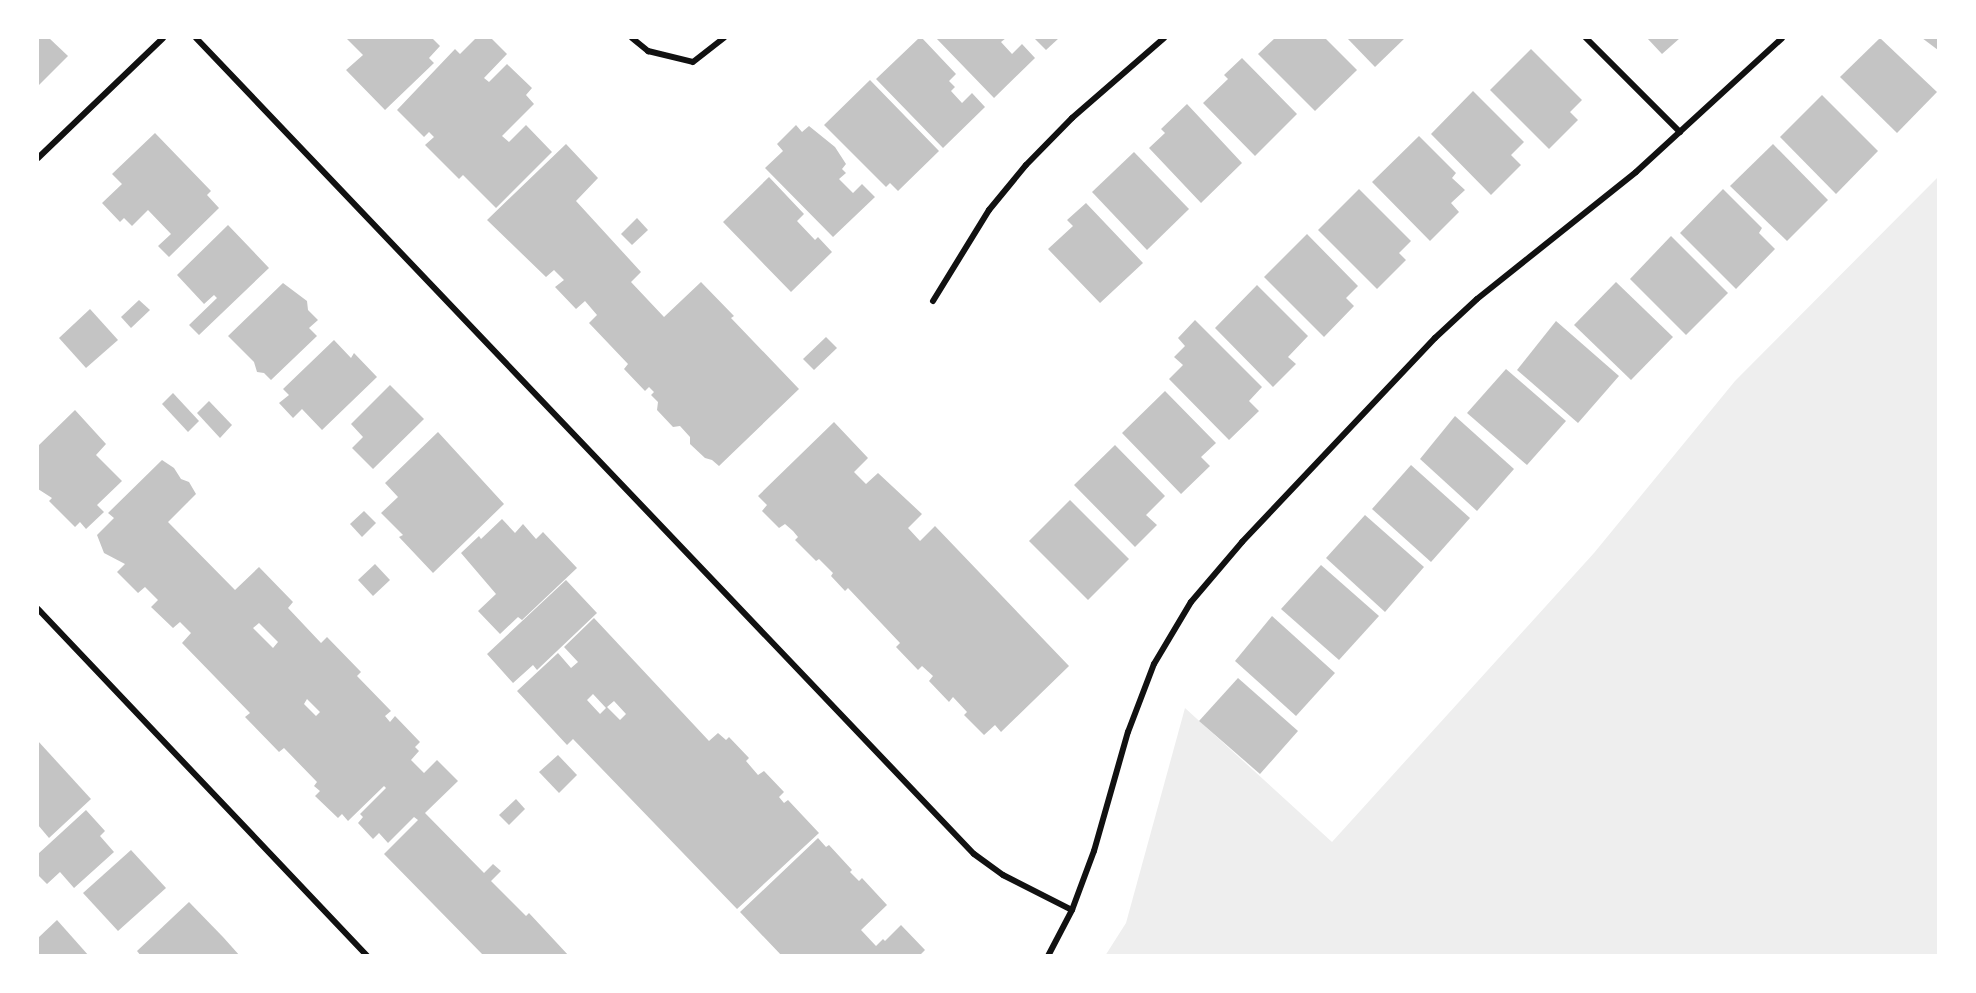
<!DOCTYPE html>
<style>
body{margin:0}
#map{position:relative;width:1976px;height:993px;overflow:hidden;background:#fff;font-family:"Archivo Narrow",sans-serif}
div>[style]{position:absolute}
.green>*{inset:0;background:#eee}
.building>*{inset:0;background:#c4c4c4}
.minor>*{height:6px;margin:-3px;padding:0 3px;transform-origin:3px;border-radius:3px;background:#111}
span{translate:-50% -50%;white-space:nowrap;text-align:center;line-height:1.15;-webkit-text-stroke:5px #fff;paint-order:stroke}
.frame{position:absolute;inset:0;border:39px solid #fff;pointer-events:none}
</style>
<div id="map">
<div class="green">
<div style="clip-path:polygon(1938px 177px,1938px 955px,1105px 956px,1126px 923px,1185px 708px,1332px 842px,1594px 553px,1735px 381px)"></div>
</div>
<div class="building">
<div style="clip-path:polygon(38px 38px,49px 38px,68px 56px,38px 86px)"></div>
<div style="clip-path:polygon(346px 38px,432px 38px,440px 46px,429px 58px,434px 63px,385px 110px,346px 70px,363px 55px)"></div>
<div style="clip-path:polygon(476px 38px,491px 38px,507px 54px,484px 78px,489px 82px,507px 64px,532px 88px,526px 95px,534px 104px,502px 136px,509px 142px,526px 125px,552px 152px,496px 208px,463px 175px,459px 179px,425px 145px,434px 137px,429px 132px,424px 137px,397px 110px,455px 49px,460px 54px)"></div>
<div style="clip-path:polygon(919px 38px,922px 38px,956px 74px,949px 81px,955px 87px,951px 91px,962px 103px,972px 93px,985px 107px,943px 148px,876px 79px)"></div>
<div style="clip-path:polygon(936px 38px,1006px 38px,1001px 42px,1012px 54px,1022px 44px,1035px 58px,994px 98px)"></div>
<div style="clip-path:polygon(1034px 38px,1059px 38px,1046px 50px)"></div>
<div style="clip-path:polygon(1275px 38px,1325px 38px,1357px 70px,1315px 111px,1258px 54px)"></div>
<div style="clip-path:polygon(1347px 38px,1405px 38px,1375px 67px)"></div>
<div style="clip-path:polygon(1647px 38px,1680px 38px,1662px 54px)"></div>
<div style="clip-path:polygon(1880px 38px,1937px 92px,1897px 133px,1840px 77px)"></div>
<div style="clip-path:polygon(1922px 38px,1938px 38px,1938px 50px)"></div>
<div style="clip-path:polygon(1531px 49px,1582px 100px,1570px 112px,1578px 120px,1549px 149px,1490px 90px)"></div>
<div style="clip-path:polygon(1242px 58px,1297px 114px,1255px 156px,1203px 103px,1228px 79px,1224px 75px)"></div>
<div style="clip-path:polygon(870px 80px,939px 151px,898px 191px,890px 183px,886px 187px,824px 125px)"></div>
<div style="clip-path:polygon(1473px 91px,1524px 142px,1511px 155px,1521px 165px,1491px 195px,1431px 134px)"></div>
<div style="clip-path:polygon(1822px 95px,1878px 151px,1836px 194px,1780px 137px)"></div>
<div style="clip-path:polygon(1187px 104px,1242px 163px,1201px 203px,1149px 148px,1165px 133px,1161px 129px)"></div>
<div style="clip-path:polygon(796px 125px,802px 132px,809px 126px,835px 147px,846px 164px,842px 169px,846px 173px,839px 179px,853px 193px,862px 184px,875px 197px,833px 237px,765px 168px,783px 151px,777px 144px)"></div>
<div style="clip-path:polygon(155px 133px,211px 191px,207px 195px,219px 208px,169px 257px,158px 246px,171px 234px,148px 210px,132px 226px,124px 218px,120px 222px,102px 203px,122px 184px,112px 174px)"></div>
<div style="clip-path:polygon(1419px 136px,1456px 173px,1452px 178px,1465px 190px,1451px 203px,1459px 212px,1430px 241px,1372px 182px)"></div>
<div style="clip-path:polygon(566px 144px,598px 178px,576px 201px,641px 272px,631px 282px,664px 317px,701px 282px,734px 316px,731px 318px,799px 389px,719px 466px,712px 460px,705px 458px,690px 444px,690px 437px,680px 426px,673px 427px,657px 410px,658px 402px,651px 395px,654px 392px,649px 387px,645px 391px,624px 369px,628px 364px,589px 323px,597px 315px,585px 301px,576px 309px,555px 287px,564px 280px,554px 270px,546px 277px,487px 220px)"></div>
<div style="clip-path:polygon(1773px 144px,1828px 200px,1787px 241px,1730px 186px)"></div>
<div style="clip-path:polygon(1134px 152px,1189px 209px,1147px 250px,1092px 192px)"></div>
<div style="clip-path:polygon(769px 177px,804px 214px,797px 221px,815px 240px,818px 237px,832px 252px,791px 292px,723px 222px)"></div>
<div style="clip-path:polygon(1359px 189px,1411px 241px,1399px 253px,1406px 260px,1377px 289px,1318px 230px)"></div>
<div style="clip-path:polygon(1723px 189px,1762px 228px,1759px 233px,1775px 249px,1736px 289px,1680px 233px)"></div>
<div style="clip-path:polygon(1086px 203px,1143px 263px,1100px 303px,1048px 249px,1073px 226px,1067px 220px)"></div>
<div style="clip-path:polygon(637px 218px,648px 230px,632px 245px,621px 234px)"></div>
<div style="clip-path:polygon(228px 225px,269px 268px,199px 335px,189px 325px,217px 298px,214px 295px,204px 304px,177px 275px)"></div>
<div style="clip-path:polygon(1307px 234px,1358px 286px,1346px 298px,1354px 306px,1324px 337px,1264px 277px)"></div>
<div style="clip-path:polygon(1671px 236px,1728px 293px,1686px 335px,1630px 279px)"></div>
<div style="clip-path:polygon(1616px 282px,1673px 337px,1631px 380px,1574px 325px)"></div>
<div style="clip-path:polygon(283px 283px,307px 301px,308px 310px,318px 320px,309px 328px,317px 336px,271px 380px,264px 373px,257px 372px,254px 362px,228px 336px)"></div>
<div style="clip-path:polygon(1257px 285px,1308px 336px,1288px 357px,1296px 364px,1273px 387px,1215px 328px)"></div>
<div style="clip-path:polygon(139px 300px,150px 310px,131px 328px,121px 317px)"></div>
<div style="clip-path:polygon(90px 309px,118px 340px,86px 368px,59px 338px)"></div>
<div style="clip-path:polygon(1195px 320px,1262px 387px,1249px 401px,1259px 411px,1229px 440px,1169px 379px,1183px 365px,1174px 357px,1185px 346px,1178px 338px)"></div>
<div style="clip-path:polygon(1556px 321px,1619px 376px,1578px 423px,1517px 370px)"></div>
<div style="clip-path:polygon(826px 337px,837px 348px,814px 370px,803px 359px)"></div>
<div style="clip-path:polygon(334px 340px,351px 358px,354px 353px,377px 377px,322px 430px,302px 409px,293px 418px,279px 403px,289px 395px,283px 389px)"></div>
<div style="clip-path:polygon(1506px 369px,1566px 421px,1527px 465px,1467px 413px)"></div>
<div style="clip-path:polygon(390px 385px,424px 419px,373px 469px,352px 448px,363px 437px,351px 424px)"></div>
<div style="clip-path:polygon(1165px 391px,1216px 443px,1201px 457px,1210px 466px,1181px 494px,1122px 433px)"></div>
<div style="clip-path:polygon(173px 393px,199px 421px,188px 432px,162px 404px)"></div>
<div style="clip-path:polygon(209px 401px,232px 425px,220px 438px,197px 413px)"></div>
<div style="clip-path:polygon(75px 410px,106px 444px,96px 455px,122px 481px,97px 505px,104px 512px,86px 529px,80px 522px,75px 527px,49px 501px,52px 498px,38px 489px,38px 446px)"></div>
<div style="clip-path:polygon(1455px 416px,1514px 469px,1477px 511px,1420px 459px)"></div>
<div style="clip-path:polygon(834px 422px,868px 458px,854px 472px,866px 484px,878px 473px,922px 514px,908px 528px,920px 541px,935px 526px,1069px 666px,1001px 732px,995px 725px,984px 735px,964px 715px,967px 712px,953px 697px,949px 702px,929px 681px,933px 676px,922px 666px,918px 670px,896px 647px,900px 643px,848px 588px,845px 591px,831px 576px,833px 573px,819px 559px,816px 561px,795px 540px,798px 537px,793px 531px,785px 524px,779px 528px,762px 511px,767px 505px,758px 496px)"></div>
<div style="clip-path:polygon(438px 432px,504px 504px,433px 573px,399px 537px,403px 535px,381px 513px,398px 497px,385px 483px)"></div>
<div style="clip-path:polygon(1115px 445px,1165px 496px,1146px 515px,1157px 525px,1135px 547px,1074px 485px)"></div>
<div style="clip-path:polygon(evenodd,162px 460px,174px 468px,181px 479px,189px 482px,196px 494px,168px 522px,235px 590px,259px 567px,293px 602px,288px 608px,321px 643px,327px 637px,361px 672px,357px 676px,391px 711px,385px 716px,390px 722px,395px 716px,420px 742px,415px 747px,419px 751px,411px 760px,424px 773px,437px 760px,458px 781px,425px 813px,484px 873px,493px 864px,501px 871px,491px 881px,526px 916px,529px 913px,569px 956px,484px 956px,384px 854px,418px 820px,414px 817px,388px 843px,379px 833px,373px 839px,358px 823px,363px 817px,360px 814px,386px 788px,384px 786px,348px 821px,342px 814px,338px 818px,315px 796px,320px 791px,314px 786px,317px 782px,284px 748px,279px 752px,245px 717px,250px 713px,182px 643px,191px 633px,180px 622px,173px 628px,151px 607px,158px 600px,145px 587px,138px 593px,117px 572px,125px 564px,104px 553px,97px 535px,114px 518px,108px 513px,162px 460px,259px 623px,278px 642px,273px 648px,253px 628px,259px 623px,162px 460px,307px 699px,320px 712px,316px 716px,304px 704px,307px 699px)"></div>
<div style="clip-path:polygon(1411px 465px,1470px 518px,1431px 562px,1372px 509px)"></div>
<div style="clip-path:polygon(1070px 500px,1129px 559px,1088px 600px,1029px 541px)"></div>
<div style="clip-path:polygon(364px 511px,376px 523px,362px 537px,350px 524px)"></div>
<div style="clip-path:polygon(1365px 515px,1424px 567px,1385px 612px,1326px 558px)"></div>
<div style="clip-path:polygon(502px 519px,515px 533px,523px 524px,536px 539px,543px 532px,577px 568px,522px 620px,518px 617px,500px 634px,478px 611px,496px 594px,461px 553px,479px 536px,481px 539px)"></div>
<div style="clip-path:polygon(375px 564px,390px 580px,373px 596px,358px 580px)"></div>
<div style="clip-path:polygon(1321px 565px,1379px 616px,1339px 660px,1281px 609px)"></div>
<div style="clip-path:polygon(566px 580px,597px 613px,537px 670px,533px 665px,513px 683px,487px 654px)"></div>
<div style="clip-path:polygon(1272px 616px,1335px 673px,1296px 716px,1235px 661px)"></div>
<div style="clip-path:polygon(evenodd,594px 618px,709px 741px,718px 733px,726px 740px,729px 737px,749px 758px,746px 761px,758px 775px,764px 771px,784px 792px,779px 797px,784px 803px,788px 800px,819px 833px,737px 909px,573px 739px,567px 745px,517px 691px,558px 653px,571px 668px,578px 662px,564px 647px,594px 618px,593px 694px,606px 708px,600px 714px,587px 700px,593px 694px,594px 618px,614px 701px,626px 714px,620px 720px,607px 707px,614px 701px)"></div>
<div style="clip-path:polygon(1238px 678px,1298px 731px,1260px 774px,1199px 721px)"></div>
<div style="clip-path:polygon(38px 741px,91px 799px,49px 838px,38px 825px)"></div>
<div style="clip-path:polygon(558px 755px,577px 775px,559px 793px,539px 772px)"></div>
<div style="clip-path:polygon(516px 799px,525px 809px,509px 825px,499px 815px)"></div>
<div style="clip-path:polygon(86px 810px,105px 831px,100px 836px,114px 852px,74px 888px,60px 872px,47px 884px,38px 875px,38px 854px)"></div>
<div style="clip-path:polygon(818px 838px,826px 847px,829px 845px,852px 870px,850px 872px,859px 881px,862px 878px,887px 905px,861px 930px,876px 946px,883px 939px,885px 941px,901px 925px,925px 950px,919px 956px,782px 956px,740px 912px)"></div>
<div style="clip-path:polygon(131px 850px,166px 888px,118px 931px,83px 893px)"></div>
<div style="clip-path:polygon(189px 902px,223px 937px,240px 956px,141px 956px,137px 951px)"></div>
<div style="clip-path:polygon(57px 920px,89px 956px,38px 956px,38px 938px)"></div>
</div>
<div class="minor">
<div style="left:196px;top:38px;width:1127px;rotate:46.37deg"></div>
<div style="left:974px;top:854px;width:36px;rotate:36deg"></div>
<div style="left:1003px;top:875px;width:77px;rotate:26.9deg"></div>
<div style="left:632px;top:38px;width:21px;rotate:39deg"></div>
<div style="left:648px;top:51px;width:46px;rotate:13.7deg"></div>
<div style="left:693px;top:62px;width:39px;rotate:-38deg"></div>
<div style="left:1586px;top:38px;width:133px;rotate:45deg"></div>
<div style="left:38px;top:158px;width:173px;rotate:-43.8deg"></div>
<div style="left:933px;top:301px;width:107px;rotate:-58.4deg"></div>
<div style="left:989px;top:210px;width:58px;rotate:-50.6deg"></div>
<div style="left:1026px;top:165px;width:66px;rotate:-45.6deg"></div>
<div style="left:1072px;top:118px;width:122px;rotate:-41deg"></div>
<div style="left:38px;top:609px;width:478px;rotate:46.5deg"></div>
<div style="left:1048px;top:956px;width:52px;rotate:-62.4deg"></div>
<div style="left:1072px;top:910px;width:63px;rotate:-69.6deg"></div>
<div style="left:1094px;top:851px;width:124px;rotate:-74.1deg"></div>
<div style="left:1128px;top:732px;width:73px;rotate:-69.1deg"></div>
<div style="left:1154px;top:664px;width:72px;rotate:-59.2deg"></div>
<div style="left:1191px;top:602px;width:79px;rotate:-49.6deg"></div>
<div style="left:1242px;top:542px;width:281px;rotate:-46.6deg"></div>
<div style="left:1435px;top:338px;width:57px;rotate:-42.9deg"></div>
<div style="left:1477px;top:299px;width:203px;rotate:-38.6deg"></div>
<div style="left:1636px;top:172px;width:198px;rotate:-42.5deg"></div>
</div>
<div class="frame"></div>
</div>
